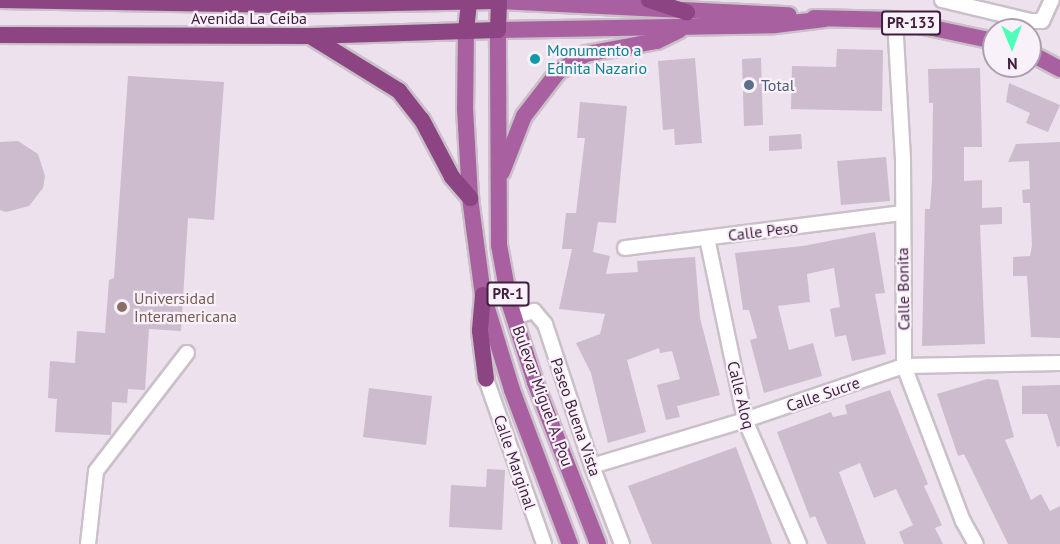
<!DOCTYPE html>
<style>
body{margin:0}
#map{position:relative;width:1060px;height:544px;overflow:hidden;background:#ece1ed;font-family:"PT Sans",sans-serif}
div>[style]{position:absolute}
.building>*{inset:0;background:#ccbcce}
.roads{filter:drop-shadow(2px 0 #cac0c9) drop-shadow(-2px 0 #cac0c9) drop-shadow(0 2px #cac0c9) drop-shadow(0 -2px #cac0c9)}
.minor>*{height:14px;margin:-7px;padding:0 7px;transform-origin:7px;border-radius:7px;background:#fff}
.primary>*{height:16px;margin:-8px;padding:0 8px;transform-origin:8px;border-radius:8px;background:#a860a0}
.trunk>*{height:16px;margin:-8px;padding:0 8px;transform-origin:8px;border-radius:8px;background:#8c4482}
.dots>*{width:16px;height:16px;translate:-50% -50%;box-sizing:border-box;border:3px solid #f8f1f9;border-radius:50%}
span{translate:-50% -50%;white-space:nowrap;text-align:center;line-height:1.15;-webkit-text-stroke:4.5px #f8f1f9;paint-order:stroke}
.shield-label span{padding:2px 4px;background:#f8f1f9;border:2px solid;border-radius:4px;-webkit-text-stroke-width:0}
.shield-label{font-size:15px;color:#401f3d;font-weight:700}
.street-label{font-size:16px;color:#401f3d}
.culture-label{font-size:16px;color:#0d838f}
.left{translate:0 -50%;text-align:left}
.service-label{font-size:16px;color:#4e5e75}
.education-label{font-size:16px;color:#785e54}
.north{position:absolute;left:982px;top:18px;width:60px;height:60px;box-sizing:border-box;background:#f8f1f9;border:2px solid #ae9dae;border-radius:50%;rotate:179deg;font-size:16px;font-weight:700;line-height:24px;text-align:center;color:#401f3d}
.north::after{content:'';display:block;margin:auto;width:21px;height:27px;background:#4dffb8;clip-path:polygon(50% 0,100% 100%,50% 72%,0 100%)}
</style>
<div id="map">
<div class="building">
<div style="clip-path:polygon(837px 49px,883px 50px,882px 111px,791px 109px,792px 66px,836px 67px)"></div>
<div style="clip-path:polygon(695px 58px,702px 143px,675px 145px,674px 129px,663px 130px,658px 61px)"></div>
<div style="clip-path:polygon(761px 58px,763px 125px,744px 126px,742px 59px)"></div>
<div style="clip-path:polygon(980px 68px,982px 147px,964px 147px,964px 181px,982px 180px,982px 208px,1002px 207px,1002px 224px,980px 225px,985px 344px,922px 346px,925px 209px,930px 209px,932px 181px,933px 103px,929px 103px,928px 69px)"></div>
<div style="clip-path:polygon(128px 76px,224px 82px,214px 220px,188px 218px,181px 331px,149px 329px,145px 390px,128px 389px,127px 403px,112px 402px,111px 435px,55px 432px,57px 399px,48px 398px,50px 361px,75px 363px,77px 331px,105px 333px,109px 280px,114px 278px)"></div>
<div style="clip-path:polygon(1009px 83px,1060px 105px,1048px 132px,1026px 123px,1030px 113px,1006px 102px)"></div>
<div style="clip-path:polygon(580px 102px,627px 106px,616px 223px,598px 222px,593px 252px,610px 256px,606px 274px,638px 272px,637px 261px,695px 257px,700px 318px,720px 395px,677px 406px,680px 417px,666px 420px,657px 385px,680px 379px,672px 351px,660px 353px,659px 348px,627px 360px,646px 432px,608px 443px,591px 373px,576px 343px,600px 334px,605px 314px,559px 309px,572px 249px,562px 249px,566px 213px,576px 213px,585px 138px,577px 138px)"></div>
<div style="clip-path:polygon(801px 134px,802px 149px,769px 151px,769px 136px)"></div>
<div style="clip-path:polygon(18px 141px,38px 154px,45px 176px,43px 188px,29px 206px,6px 212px,0 210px,0 142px)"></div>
<div style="clip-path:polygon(1060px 142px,1060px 338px,1031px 337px,1027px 276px,1013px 276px,1013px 257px,1030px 256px,1032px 246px,1030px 203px,1023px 203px,1022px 190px,1030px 189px,1029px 161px,1008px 162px,1016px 144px)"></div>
<div style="clip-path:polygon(886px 157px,890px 201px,841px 205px,837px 161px)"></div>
<div style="clip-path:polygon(875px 232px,885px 293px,875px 294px,886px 354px,852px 361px,846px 335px,835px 337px,830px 309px,840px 307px,834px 268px,807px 274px,810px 302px,778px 306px,789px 350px,813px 343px,822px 376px,764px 393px,750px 340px,757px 338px,749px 310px,743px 310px,735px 253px,803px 246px)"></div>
<div style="clip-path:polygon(987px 379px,998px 380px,1014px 437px,1005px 440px,1031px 500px,1041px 494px,1050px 511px,1060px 506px,1060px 544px,1008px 544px,964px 454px,958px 456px,937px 394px)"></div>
<div style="clip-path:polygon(1060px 385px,1060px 446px,1057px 447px,1047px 414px,1022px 414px,1022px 386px)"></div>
<div style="clip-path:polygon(369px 388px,432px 396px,426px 445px,363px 437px)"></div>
<div style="clip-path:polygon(890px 390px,928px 484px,924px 486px,942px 525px,935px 528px,943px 544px,904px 544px,899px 532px,913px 525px,896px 489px,874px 498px,860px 463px,839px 472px,866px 544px,827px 544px,815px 516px,810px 518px,777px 432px,831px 412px,833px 417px,847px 414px,845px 405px)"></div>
<div style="clip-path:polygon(736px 447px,772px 544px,652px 544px,628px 486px)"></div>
<div style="clip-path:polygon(487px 469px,505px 470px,502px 530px,449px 527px,451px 485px,486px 487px)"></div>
</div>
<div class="roads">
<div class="minor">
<div style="left:942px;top:0;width:90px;rotate:13.4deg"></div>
<div style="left:1030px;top:21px;width:12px"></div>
<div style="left:1042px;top:21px;width:23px;rotate:-65deg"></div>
<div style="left:895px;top:20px;width:138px;rotate:86.7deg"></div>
<div style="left:903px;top:158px;width:208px;rotate:89.7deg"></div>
<div style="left:904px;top:366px;width:166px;rotate:69.2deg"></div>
<div style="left:963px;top:521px;width:26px;rotate:61deg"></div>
<div style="left:707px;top:238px;width:186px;rotate:78.2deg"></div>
<div style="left:745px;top:420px;width:135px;rotate:66.5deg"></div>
<div style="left:625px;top:248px;width:279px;rotate:-7.2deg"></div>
<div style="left:514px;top:317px;width:21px;rotate:-17deg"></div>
<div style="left:534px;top:311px;width:17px;rotate:50deg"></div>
<div style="left:545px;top:324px;width:150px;rotate:71.7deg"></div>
<div style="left:592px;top:466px;width:84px;rotate:69deg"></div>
<div style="left:486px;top:379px;width:175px;rotate:70.6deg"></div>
<div style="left:592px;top:466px;width:160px;rotate:-16.7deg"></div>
<div style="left:745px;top:420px;width:168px;rotate:-18.8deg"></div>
<div style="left:904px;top:366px;width:156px;rotate:-1.1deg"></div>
<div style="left:88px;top:544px;width:73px;rotate:-83.7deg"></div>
<div style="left:96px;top:471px;width:149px;rotate:-52.4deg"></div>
</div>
<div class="primary">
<div style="left:499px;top:1px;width:290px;rotate:2.8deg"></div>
<div style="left:814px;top:18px;width:81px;rotate:1.4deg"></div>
<div style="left:895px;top:20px;width:101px;rotate:12deg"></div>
<div style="left:466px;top:31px;width:77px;rotate:90.7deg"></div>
<div style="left:465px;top:108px;width:90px;rotate:86.8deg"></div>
<div style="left:470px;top:198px;width:98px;rotate:82.4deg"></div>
<div style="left:483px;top:295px;width:99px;rotate:73deg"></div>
<div style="left:512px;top:390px;width:165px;rotate:69.4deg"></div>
<div style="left:1030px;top:53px;width:34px;rotate:28deg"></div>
<div style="left:502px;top:172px;width:60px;rotate:-68.6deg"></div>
<div style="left:524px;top:116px;width:56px;rotate:-52.3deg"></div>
<div style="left:558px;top:72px;width:33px;rotate:-33deg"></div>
<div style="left:586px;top:54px;width:72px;rotate:-10.4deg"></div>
<div style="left:657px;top:41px;width:25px;rotate:-26deg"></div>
<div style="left:598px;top:544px;width:174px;rotate:-111.3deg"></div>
<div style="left:535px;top:382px;width:81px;rotate:-108deg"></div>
<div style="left:510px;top:305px;width:61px;rotate:-100.4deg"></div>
<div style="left:499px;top:245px;width:215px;rotate:-90.3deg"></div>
<div style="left:498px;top:30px;width:277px;rotate:-1deg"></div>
<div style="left:775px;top:25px;width:50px;rotate:-6.8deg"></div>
</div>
<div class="trunk">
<div style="left:0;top:0;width:285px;rotate:1deg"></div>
<div style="left:285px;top:5px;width:214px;rotate:-1.1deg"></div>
<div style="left:649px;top:0;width:40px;rotate:18deg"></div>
<div style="left:466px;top:31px;width:31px;rotate:-84deg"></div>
<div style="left:0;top:35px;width:310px;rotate:0.2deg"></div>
<div style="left:310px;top:36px;width:188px;rotate:-1.8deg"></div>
<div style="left:498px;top:30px;width:30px;rotate:-88deg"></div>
<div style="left:310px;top:36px;width:105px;rotate:31.7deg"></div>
<div style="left:399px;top:91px;width:37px;rotate:52deg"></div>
<div style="left:422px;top:120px;width:64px;rotate:62.2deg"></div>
<div style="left:452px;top:177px;width:28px;rotate:49deg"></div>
<div style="left:483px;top:295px;width:36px;rotate:95deg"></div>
<div style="left:480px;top:331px;width:48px;rotate:82.9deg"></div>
</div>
</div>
<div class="dots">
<div style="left:535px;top:59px;background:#0f9aa8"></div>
<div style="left:749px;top:85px;background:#5c6f8a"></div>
<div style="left:122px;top:307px;background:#8d6e63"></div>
</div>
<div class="shield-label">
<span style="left:911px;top:23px">PR-133</span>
<span style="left:508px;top:294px">PR-1</span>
</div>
<div class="street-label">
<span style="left:249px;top:18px">Avenida La Ceiba</span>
<span style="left:763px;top:231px;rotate:-7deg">Calle Peso</span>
<span style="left:903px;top:289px;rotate:-91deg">Calle Bonita</span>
<span style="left:823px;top:394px;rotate:-19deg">Calle Sucre</span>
<span style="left:741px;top:395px;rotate:76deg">Calle Aloq</span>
<span style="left:543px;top:396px;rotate:70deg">Bulevar Miguel A. Pou</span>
<span style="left:576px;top:417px;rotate:71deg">Paseo Buena Vista</span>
<span style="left:515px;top:462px;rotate:71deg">Calle Marginal</span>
</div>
<div class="culture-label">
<span class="left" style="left:547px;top:59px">Monumento a<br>Ednita Nazario</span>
</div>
<div class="service-label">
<span class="left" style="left:761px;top:85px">Total</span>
</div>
<div class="education-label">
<span class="left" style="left:134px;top:307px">Universidad<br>Interamericana</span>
</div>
<div class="north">N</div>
</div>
